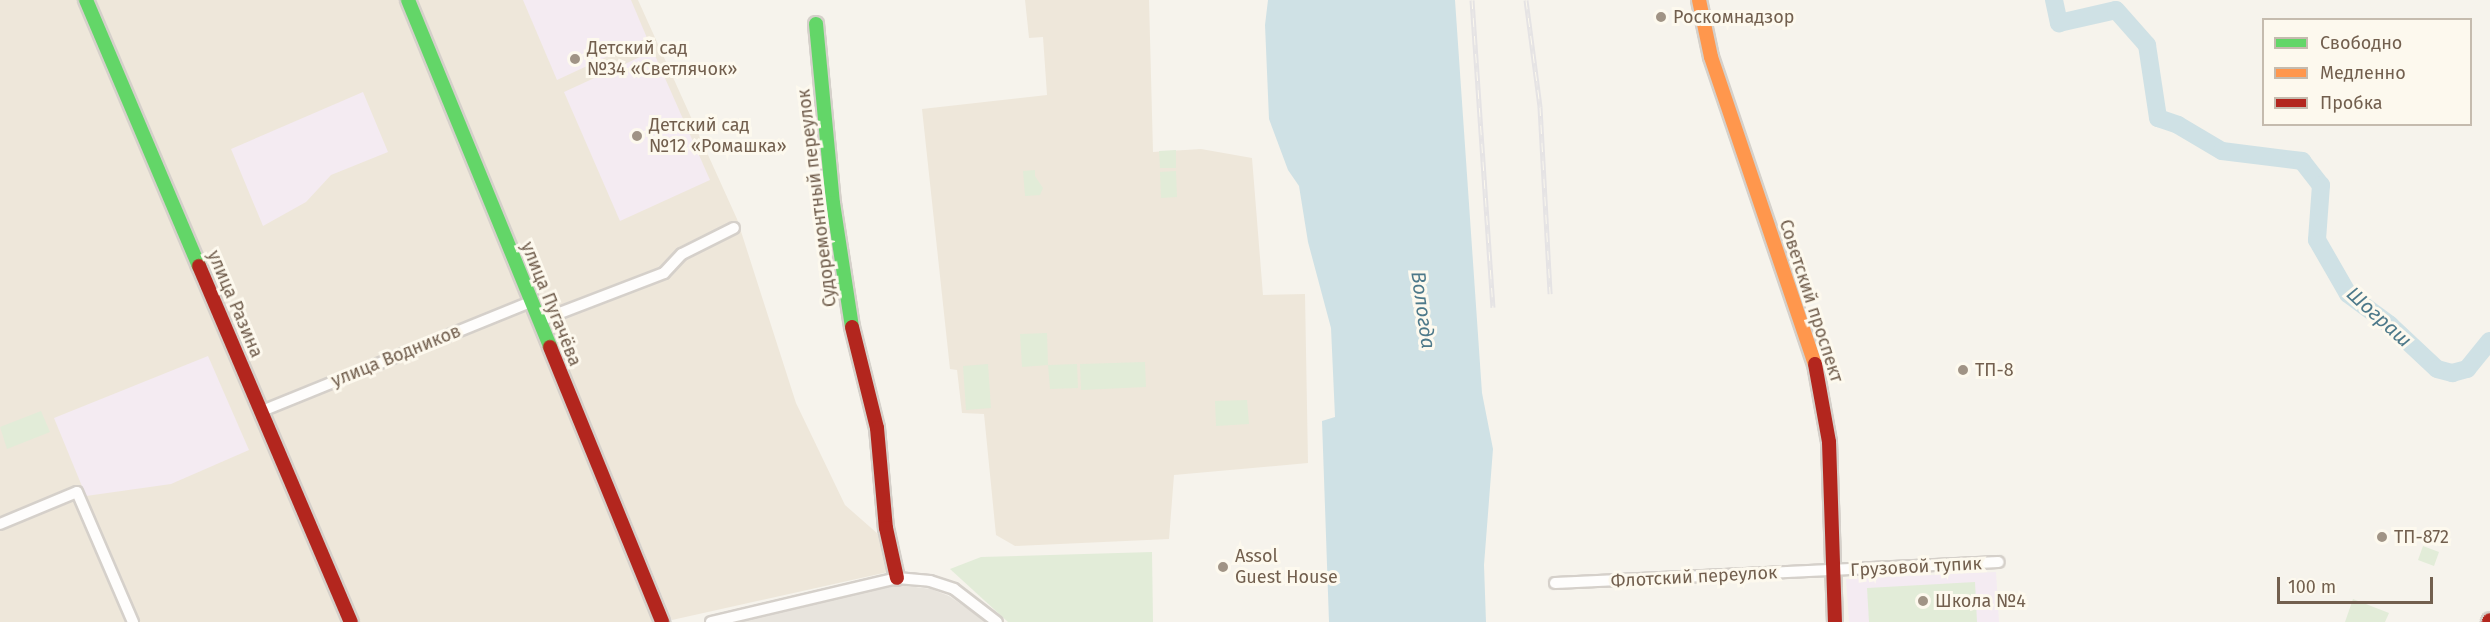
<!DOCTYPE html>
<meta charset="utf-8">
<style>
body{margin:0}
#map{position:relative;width:2490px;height:622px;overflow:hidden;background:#f6f3ec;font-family:"Fira Sans",sans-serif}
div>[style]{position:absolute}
.residential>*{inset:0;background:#eee7da}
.industrial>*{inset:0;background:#e8e4dd}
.education>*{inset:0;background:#f4ebf2}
.green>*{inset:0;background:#e2ecd8}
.water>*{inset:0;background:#cfe1e5}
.river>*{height:18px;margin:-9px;padding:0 9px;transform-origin:9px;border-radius:9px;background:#cfe1e5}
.roads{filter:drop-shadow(2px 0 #d5d0ca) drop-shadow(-2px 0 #d5d0ca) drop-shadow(0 2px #d5d0ca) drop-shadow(0 -2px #d5d0ca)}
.street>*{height:10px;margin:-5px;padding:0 5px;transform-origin:5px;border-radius:5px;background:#fefdfc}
.fast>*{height:14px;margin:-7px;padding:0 7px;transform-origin:7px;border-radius:7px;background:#63d668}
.slow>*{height:14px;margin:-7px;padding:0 7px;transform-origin:7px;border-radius:7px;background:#ff974d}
.jam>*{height:14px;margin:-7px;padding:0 7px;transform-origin:7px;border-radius:7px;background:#b3261e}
.rail>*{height:5px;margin-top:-2.5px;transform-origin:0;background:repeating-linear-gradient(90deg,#fdf9ee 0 9px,#e5e3e4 0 18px);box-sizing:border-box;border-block:2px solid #e5e3e4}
.dots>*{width:16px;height:16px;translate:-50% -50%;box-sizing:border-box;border:3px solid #fdf9ee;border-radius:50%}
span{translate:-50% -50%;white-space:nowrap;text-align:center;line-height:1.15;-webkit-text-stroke:6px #fdf9ee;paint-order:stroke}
.poi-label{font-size:18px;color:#725f4e}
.left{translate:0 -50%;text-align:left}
.street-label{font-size:18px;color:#725f4e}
.water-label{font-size:20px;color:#4d798a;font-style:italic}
.legend{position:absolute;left:2262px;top:18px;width:210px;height:108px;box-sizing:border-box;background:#fdf9ee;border:2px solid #c5bbae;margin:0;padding:8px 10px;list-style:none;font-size:18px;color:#725f4e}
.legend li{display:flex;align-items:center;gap:12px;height:30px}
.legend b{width:30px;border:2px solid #c5bbae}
.scale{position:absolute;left:2277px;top:577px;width:156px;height:27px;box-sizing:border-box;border:3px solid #725f4e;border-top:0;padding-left:8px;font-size:18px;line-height:21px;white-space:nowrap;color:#725f4e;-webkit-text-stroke:4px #fdf9ee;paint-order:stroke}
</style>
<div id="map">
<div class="residential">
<div style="clip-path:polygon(0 0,77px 0,342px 622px,0 622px)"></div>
<div style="clip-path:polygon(94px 0,399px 0,522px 300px,266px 404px)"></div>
<div style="clip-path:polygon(416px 0,638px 0,737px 219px,796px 403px,845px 505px,878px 534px,888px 572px,672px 620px)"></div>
<div style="clip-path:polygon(1025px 0,1149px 0,1153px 152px,1201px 149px,1252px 158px,1263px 295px,1305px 294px,1308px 463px,1174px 475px,1169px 539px,1015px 546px,996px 535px,984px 414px,962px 413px,957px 370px,950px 369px,922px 109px,1047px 95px,1043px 37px,1029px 38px)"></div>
<div style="clip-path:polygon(526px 310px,655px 622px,358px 622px,270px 413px)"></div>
</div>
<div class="industrial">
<div style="clip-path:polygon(900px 585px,931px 589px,949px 596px,987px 622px,724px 622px)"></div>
</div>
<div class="education">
<div style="clip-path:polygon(523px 0,631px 0,647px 38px,557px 80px)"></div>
<div style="clip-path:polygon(653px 51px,710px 180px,620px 221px,564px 92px)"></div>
<div style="clip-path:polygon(363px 92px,388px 152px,331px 175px,306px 202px,263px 226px,231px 149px)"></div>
<div style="clip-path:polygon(208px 356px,249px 450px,171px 484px,86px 496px,54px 418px)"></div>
<div style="clip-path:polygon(1996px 572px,1999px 622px,1849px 622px,1846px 579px)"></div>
</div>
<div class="green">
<div style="clip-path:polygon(1176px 150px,1176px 168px,1160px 168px,1159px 151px)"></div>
<div style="clip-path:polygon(1035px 170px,1035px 176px,1043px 188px,1040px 195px,1025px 196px,1023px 171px)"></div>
<div style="clip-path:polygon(1176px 171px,1177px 197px,1161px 198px,1160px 172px)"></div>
<div style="clip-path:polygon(1047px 333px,1048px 365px,1077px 364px,1078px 388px,1050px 389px,1048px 365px,1022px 367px,1020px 334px)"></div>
<div style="clip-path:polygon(1145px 362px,1146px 387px,1081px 390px,1080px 364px)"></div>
<div style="clip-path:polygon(988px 364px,991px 408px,966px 410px,963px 366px)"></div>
<div style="clip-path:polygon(1247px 400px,1249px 424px,1216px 426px,1215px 401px)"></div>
<div style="clip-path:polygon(41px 411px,50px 432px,7px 449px,0 427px)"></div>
<div style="clip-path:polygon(2423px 546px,2439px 552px,2434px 566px,2418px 560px)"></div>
<div style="clip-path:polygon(1152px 552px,1153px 622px,1008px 622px,950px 569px,981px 557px)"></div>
<div style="clip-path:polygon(1975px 582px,1977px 622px,1869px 622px,1867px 588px)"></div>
<div style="clip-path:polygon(2353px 599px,2389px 613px,2385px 622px,2345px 622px)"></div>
</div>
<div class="water">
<div style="clip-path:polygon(1268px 0,1455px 0,1482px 393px,1493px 449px,1484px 565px,1486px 622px,1329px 622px,1322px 421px,1335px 417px,1331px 328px,1308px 242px,1299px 186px,1288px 170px,1269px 119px,1265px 25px)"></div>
</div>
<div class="river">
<div style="left:2054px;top:0;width:24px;rotate:78deg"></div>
<div style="left:2059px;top:23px;width:58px;rotate:-12.8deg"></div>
<div style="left:2116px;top:10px;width:47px;rotate:48.5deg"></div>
<div style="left:2147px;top:45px;width:74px;rotate:81.4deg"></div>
<div style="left:2158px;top:118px;width:21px;rotate:19deg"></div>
<div style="left:2178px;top:125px;width:51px;rotate:30.6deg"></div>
<div style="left:2222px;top:151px;width:81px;rotate:7.1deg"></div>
<div style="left:2302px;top:161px;width:31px;rotate:52deg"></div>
<div style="left:2321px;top:185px;width:55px;rotate:94.2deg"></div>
<div style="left:2317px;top:240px;width:62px;rotate:60.1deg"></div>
<div style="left:2348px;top:294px;width:52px;rotate:36.4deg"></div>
<div style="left:2390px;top:325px;width:64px;rotate:43.1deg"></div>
<div style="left:2437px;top:369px;width:16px;rotate:15deg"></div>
<div style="left:2452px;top:373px;width:16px;rotate:-15deg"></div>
<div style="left:2467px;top:369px;width:36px;rotate:-51deg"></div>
</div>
<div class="roads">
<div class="street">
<div style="left:539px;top:321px;width:134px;rotate:-21deg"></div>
<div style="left:664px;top:273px;width:26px;rotate:-47deg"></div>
<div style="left:682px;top:254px;width:58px;rotate:-26.6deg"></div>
<div style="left:262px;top:411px;width:289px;rotate:-22.1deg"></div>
<div style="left:0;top:524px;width:83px;rotate:-22.6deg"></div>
<div style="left:77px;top:492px;width:142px;rotate:66.7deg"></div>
<div style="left:1555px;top:583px;width:444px;rotate:-2.7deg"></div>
<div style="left:711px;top:622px;width:191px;rotate:-13.3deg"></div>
<div style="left:897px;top:578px;width:33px;rotate:5deg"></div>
<div style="left:930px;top:581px;width:25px;rotate:18deg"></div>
<div style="left:954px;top:589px;width:54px;rotate:37.5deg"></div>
</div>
<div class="fast">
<div style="left:86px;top:0;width:289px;rotate:67deg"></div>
<div style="left:408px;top:0;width:375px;rotate:67.7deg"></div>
<div style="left:816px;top:24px;width:180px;rotate:84.6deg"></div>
<div style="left:833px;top:203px;width:125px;rotate:81.3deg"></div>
</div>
<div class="slow">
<div style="left:1699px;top:0;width:58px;rotate:78.1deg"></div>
<div style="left:1711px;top:57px;width:324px;rotate:71.3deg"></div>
</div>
<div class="jam">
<div style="left:199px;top:266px;width:387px;rotate:66.9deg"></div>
<div style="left:852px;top:327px;width:104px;rotate:76.1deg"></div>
<div style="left:877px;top:428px;width:100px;rotate:84.9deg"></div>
<div style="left:886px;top:528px;width:51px;rotate:77.6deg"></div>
<div style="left:550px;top:347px;width:297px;rotate:67.8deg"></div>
<div style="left:1815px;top:364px;width:79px;rotate:79.8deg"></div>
<div style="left:1829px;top:442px;width:180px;rotate:88.1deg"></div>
<div style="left:2489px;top:622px;width:2px;rotate:-63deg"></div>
</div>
</div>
<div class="rail">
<div style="left:1472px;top:0;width:308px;rotate:86.1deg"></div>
<div style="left:1526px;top:0;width:108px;rotate:82.5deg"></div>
<div style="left:1540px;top:107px;width:187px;rotate:86.9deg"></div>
</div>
<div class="dots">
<div style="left:1661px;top:17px;background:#a09385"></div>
<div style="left:575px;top:59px;background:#a09385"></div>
<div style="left:637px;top:136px;background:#a09385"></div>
<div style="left:1963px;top:370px;background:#a09385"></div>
<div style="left:2382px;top:537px;background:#a09385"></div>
<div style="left:1223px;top:567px;background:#a09385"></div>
<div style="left:1923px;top:601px;background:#a09385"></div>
</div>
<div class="poi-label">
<span class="left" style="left:1673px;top:17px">Роскомнадзор</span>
<span class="left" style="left:587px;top:59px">Детский сад<br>№34 «Светлячок»</span>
<span class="left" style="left:649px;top:136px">Детский сад<br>№12 «Ромашка»</span>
<span class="left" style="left:1975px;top:370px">ТП-8</span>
<span class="left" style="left:2394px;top:537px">ТП-872</span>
<span class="left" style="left:1235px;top:567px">Assol<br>Guest House</span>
<span class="left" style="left:1935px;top:601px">Школа №4</span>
</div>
<div class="street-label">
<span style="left:817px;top:198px;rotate:-97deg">Судоремонтный переулок</span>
<span style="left:1811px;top:301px;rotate:72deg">Советский проспект</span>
<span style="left:235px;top:304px;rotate:67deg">улица Разина</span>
<span style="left:551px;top:304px;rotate:68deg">улица Пугачёва</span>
<span style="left:396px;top:356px;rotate:-22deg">улица Водников</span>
<span style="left:1916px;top:567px;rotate:-3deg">Грузовой тупик</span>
<span style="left:1694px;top:577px;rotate:-3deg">Флотский переулок</span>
</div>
<div class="water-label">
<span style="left:1423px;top:310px;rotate:82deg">Вологда</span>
<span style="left:2379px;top:317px;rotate:42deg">Шограш</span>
</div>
<ul class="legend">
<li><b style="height:8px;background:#63d668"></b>Свободно</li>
<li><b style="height:8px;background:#ff974d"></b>Медленно</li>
<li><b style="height:8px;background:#b3261e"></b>Пробка</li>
</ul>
<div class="scale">100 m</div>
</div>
